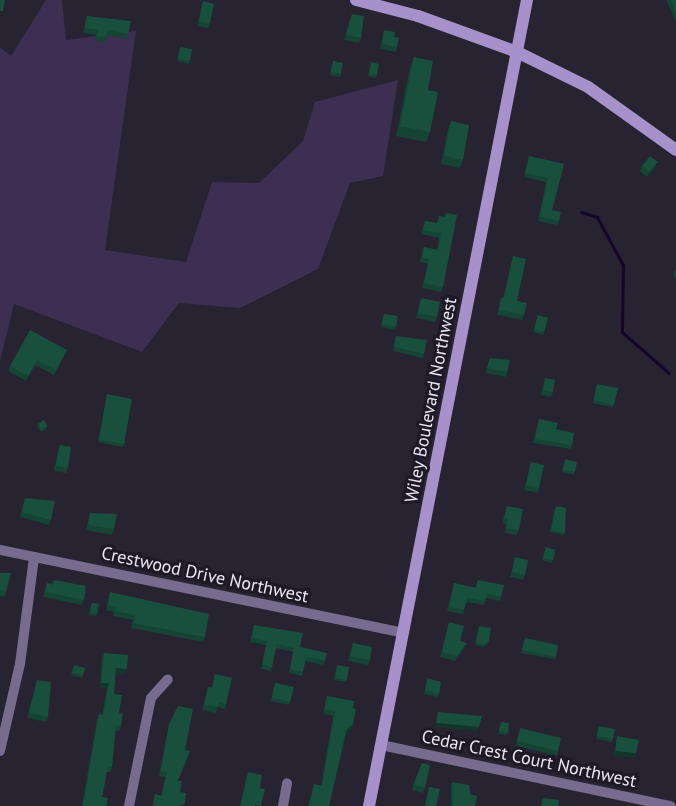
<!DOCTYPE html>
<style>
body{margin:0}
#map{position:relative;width:676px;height:806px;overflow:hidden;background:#272330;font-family:"PT Sans",sans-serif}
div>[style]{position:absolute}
.green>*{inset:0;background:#3c2f51}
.stream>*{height:3px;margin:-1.5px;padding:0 1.5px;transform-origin:1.5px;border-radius:1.5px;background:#150627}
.street>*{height:10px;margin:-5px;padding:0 5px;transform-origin:5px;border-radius:5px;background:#776b8e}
.secondary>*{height:12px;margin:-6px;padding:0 6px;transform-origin:6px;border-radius:6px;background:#a691cb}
.wall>*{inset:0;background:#154434}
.shaded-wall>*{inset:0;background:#11372b}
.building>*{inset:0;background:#184f3d}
span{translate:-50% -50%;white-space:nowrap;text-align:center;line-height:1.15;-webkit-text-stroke:6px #1e1926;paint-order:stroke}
.street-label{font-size:18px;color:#eae7f0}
</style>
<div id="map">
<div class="green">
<div style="clip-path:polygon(46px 0,62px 0,66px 40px,136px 31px,105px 250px,186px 262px,212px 182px,259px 183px,303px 141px,315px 102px,398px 80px,383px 176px,350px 183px,318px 269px,240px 308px,179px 303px,142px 352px,14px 304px,0 362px,0 47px,11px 56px)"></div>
</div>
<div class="stream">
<div style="left:581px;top:212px;width:17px;rotate:17deg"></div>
<div style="left:597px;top:217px;width:55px;rotate:61.6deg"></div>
<div style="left:623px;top:265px;width:67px;rotate:90.9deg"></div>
<div style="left:622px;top:332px;width:62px;rotate:41.1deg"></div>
</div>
<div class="street">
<div style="left:0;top:550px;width:411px;rotate:11.6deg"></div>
<div style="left:381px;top:745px;width:296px;rotate:11.9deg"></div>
<div style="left:0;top:751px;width:89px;rotate:-77.1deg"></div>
<div style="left:20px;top:664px;width:108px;rotate:-82.5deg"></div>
<div style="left:129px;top:806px;width:110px;rotate:-78.5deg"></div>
<div style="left:151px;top:698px;width:25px;rotate:-48deg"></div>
<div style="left:283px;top:806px;width:23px;rotate:-80deg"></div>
</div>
<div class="secondary">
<div style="left:356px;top:0;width:64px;rotate:14.5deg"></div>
<div style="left:418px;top:16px;width:105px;rotate:20deg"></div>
<div style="left:517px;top:52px;width:79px;rotate:26.2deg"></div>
<div style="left:588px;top:87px;width:108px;rotate:35.6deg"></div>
<div style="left:369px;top:806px;width:821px;rotate:-78.91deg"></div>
</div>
<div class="wall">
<div style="clip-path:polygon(666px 0,676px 0,676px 21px)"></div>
<div style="clip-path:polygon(203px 1px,210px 23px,208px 28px,197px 26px)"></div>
<div style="clip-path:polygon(352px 14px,361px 38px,359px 43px,344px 40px)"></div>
<div style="clip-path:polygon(87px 16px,128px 34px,127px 39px,108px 35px,105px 42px,95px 41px,96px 35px,83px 33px)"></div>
<div style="clip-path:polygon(384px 30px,394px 37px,397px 47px,396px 52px,380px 49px)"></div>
<div style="clip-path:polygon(179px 50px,190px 61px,189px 64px,177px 61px)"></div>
<div style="clip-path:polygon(414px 57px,428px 90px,430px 132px,426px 142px,396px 136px,410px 67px)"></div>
<div style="clip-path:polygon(371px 62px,377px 75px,376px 78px,368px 76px)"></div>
<div style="clip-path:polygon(332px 64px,341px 74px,340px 77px,330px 75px)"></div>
<div style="clip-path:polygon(451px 121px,463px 160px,460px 168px,441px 164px,448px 129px)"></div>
<div style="clip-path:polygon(529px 156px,564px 164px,552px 210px,559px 221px,557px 225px,538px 221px,546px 182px,524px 177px)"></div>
<div style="clip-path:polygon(642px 166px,656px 167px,647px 177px,640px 171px)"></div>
<div style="clip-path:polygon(446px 213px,443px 287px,441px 292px,422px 288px,428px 264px,420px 262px,422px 252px,424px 247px,437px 250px,439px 238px,421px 234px,425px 221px,437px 223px,439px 216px,444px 217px)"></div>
<div style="clip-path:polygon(513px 256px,517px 301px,524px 315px,522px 320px,497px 315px,501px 298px,503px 298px)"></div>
<div style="clip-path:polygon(676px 269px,676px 279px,673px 275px)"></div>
<div style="clip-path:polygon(421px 298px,437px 317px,435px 322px,416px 318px)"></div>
<div style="clip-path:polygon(538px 315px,548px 318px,543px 335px,533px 332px)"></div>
<div style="clip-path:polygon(383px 316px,396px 327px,395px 330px,381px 327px)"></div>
<div style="clip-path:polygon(396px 336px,424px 354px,423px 358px,393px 351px)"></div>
<div style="clip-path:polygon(67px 350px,54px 375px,35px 365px,26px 381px,8px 371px,10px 366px)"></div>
<div style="clip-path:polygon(490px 358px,507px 372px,506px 377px,486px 373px)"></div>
<div style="clip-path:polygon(545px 378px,553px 392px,551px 397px,541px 395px)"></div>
<div style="clip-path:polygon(596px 386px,618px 388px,613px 407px,593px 403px)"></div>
<div style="clip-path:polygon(107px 394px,124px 444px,123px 447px,98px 442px)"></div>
<div style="clip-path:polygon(539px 419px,556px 429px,572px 445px,571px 449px,533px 443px)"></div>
<div style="clip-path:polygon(38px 424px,47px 426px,46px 429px,41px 432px,37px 427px)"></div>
<div style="clip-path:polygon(60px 445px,68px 468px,66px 473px,54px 471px,58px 450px)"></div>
<div style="clip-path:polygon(531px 462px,539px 488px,538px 493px,524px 490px)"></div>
<div style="clip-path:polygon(564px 462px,575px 472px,574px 475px,562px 472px)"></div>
<div style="clip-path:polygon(25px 498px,51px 520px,49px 525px,20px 517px)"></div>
<div style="clip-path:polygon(507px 506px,519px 530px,517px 535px,505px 533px,506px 524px,502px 523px)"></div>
<div style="clip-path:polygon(555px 508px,565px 533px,564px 535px,550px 532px)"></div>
<div style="clip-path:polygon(90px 513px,114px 529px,112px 535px,86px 530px)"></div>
<div style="clip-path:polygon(546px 547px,555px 550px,552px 563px,542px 560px)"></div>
<div style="clip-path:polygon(515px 557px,525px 575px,523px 580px,510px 577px)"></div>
<div style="clip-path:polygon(0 573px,6px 592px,5px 597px,0 596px)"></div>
<div style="clip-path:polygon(54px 580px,84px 600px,82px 605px,43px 597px,47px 583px,52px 584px)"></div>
<div style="clip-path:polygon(478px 580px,501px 597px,500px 601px,486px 598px,484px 605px,466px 602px,463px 614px,447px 611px,454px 583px,475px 588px)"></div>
<div style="clip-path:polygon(110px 592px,205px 637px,203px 642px,131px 628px,133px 620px,113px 616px,114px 612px,106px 610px)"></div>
<div style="clip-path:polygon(91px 605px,97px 614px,96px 616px,89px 615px)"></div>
<div style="clip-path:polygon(449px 622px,465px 648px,455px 661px,440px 657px)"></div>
<div style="clip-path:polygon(254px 625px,300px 647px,325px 661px,323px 665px,305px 661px,302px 676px,289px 673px,293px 652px,276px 648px,271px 671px,261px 669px,266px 645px,250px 642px)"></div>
<div style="clip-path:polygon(478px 629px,488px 644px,483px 647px,475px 645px)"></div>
<div style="clip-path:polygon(524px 641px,556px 657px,555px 659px,521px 653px)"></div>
<div style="clip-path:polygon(353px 643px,370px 660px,368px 665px,348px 661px)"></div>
<div style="clip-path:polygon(104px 653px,125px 674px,115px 673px,114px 694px,119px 713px,121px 726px,119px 731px,115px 731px,112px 767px,111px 772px,107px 772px,102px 797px,106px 806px,82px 806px,97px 719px,99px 714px,102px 715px,107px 688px,100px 688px,102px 658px)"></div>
<div style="clip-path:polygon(74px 665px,85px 668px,82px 678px,71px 675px)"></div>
<div style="clip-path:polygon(336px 668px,347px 680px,346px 682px,334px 680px)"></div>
<div style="clip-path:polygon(215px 674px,226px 704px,225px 709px,218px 707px,216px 713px,202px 710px,208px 687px,212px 688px)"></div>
<div style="clip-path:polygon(427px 678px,439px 694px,438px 697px,424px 694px)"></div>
<div style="clip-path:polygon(37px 680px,48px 717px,46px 722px,27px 718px)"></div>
<div style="clip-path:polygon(274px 686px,290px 702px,289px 705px,271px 701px)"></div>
<div style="clip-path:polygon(327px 696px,353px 708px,353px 724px,351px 729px,346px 734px,329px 806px,308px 806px,314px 784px,321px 786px,333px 716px,323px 714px)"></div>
<div style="clip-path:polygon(501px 722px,508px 733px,507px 735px,498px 734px)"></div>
<div style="clip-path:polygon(169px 724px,180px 792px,185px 803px,183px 806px,152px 806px,155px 794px,161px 796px,165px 777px,159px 776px,168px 729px)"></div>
<div style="clip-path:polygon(599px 726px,613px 739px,612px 742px,596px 739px)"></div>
<div style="clip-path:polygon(520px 728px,558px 751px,557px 756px,516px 746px)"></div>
<div style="clip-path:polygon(452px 782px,471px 795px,475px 806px,451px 806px,451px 788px)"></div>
<div style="clip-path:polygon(413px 785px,425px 788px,423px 793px,412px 790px)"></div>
</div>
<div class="shaded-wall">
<div style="clip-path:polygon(658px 162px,656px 167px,647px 177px,649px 172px)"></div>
<div style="clip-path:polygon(467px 643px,465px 648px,455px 661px,457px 656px)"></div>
<div style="clip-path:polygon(116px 668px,127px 669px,125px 674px,114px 673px)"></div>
<div style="clip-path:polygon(101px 683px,109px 683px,107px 688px,100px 688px)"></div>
<div style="clip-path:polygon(436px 723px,479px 727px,477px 731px,435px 727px)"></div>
<div style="clip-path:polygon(353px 724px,351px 729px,345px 735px,346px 730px)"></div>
<div style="clip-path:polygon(615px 751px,636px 753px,635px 758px,613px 756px)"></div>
</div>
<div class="building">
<div style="clip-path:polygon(0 0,5px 0,3px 11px,0 11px)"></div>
<div style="clip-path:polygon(671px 0,676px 0,676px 12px)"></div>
<div style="clip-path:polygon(203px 1px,214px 4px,210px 23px,199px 21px)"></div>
<div style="clip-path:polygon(352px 14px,364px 16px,361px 38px,346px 35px)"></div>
<div style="clip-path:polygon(87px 16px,131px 21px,128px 34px,108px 30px,107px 37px,97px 36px,98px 30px,85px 28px)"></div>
<div style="clip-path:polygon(384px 30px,395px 32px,394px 37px,399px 38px,397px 47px,382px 44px)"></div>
<div style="clip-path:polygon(180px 47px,192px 49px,190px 61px,178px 59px)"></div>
<div style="clip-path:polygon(414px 57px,433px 61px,428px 90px,438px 92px,430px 132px,400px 126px)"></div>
<div style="clip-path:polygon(333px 61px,343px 63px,341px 74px,331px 72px)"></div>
<div style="clip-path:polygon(371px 62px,379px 64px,377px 75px,369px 74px)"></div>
<div style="clip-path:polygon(451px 121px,469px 125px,463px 160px,444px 156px)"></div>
<div style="clip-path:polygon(529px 156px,564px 164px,552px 210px,561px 212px,559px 221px,540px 216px,548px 178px,525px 173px)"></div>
<div style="clip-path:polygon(650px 156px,658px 162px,649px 172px,642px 166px)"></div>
<div style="clip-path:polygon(446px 213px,457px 215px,443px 287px,424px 283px,429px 259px,422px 258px,424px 247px,438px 250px,441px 233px,423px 230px,425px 221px,438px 223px,439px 216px,445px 217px)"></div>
<div style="clip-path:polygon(513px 256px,526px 259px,517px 301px,527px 303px,524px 315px,499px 310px,501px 298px,504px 298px)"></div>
<div style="clip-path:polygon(421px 298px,440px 302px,437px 317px,418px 313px)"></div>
<div style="clip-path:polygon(384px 314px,398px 316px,396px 327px,382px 324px)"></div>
<div style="clip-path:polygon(538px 315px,548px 318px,544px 332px,534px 330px)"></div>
<div style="clip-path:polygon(30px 330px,67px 350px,56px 370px,37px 360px,28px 376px,10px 366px)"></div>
<div style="clip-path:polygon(396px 336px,427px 340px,424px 354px,394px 347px)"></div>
<div style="clip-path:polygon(490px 358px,510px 360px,507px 372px,487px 368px)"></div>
<div style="clip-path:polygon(545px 378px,555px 380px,553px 392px,543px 390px)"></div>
<div style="clip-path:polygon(597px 384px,618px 388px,614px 405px,594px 400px)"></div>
<div style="clip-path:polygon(107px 394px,132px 399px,124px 444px,99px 440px)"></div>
<div style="clip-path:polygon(539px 419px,558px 423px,556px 429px,574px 433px,572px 445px,535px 439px)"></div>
<div style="clip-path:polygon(44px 420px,47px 426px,42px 430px,38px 424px)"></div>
<div style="clip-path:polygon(60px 445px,71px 447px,68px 468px,56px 466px)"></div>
<div style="clip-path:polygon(565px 459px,577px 462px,575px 472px,563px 470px)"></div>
<div style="clip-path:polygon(531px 462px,544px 465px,539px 488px,526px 485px)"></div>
<div style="clip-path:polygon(25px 498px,55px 501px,51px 520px,22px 512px)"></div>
<div style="clip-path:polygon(507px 506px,523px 509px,519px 530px,507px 528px,508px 519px,504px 518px)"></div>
<div style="clip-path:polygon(556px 506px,566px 508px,565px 533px,551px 530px)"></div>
<div style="clip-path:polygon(90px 513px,117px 514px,114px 529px,88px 525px)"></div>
<div style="clip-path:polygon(546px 547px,555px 550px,553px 560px,543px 558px)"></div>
<div style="clip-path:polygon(515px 557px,528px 560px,525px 575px,512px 572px)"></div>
<div style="clip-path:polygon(0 573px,11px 573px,6px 592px,0 590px)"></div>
<div style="clip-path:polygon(54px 580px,86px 586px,84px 600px,45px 592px,47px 583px,53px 585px)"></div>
<div style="clip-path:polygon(478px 580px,504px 585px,501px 597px,487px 594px,485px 601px,467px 598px,464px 610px,449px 607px,454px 583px,476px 588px)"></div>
<div style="clip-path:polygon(110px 592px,209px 614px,205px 637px,133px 623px,135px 615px,115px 611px,116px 607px,108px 605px)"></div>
<div style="clip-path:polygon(92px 603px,99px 604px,97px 614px,90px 612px)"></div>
<div style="clip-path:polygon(449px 622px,464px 626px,460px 641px,467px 643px,457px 656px,442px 652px)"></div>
<div style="clip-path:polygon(254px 625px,303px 633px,300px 647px,327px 653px,325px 661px,306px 657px,303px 672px,290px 669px,294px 648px,277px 644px,272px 667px,262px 665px,267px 641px,252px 638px)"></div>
<div style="clip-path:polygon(479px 626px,491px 628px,489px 641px,484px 645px,476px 643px)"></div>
<div style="clip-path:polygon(525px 638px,558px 645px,556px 657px,522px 650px)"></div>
<div style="clip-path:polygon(353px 643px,372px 647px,370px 660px,350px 656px)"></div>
<div style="clip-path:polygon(104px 653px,128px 655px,127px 669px,116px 668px,114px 694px,122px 695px,119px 713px,123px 714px,121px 726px,116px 725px,112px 767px,108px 766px,102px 797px,108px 798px,106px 806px,83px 806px,99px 714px,103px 715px,109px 683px,101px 683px)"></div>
<div style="clip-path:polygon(74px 665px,85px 668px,83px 675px,72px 673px)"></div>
<div style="clip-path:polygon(337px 665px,349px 667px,347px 680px,335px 678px)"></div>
<div style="clip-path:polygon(215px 674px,232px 678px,226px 704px,219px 702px,218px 707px,204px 705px,208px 687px,212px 688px)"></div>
<div style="clip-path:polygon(427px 678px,441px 682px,439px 694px,425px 691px)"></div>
<div style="clip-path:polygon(37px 680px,51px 682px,48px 717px,29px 713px)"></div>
<div style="clip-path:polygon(275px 683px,294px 687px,290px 702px,272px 698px)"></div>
<div style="clip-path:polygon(327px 696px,354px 701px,353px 708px,356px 709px,353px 724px,346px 730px,329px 806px,309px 806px,314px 784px,322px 786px,335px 711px,325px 709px)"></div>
<div style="clip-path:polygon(178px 706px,193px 709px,185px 750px,190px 751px,178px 781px,182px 781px,180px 792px,186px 793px,185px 803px,179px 806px,153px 806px,155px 794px,162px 796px,167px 772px,161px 771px,169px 724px)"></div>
<div style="clip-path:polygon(438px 712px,482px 716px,479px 727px,436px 723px)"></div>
<div style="clip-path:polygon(501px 722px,509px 723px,508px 733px,499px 731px)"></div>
<div style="clip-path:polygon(599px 726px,615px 729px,613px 739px,597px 736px)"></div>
<div style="clip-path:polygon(520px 728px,561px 738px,558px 751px,517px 741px)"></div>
<div style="clip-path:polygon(617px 736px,639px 740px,636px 753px,615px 751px)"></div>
<div style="clip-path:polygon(422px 763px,430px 765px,425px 788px,413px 785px)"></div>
<div style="clip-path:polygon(248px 772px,262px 775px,260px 788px,265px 789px,261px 806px,255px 805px,255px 806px,240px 806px)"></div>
<div style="clip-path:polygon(452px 782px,469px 785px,471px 795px,477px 796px,475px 806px,453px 806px)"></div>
<div style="clip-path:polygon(429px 787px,440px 789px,436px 806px,425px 806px)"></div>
<div style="clip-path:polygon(543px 798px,559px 800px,558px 806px,541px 806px)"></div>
</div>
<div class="street-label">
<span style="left:431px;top:400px;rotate:-79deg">Wiley Boulevard Northwest</span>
<span style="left:205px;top:575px;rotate:12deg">Crestwood Drive Northwest</span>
<span style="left:529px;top:759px;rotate:12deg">Cedar Crest Court Northwest</span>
</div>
</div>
